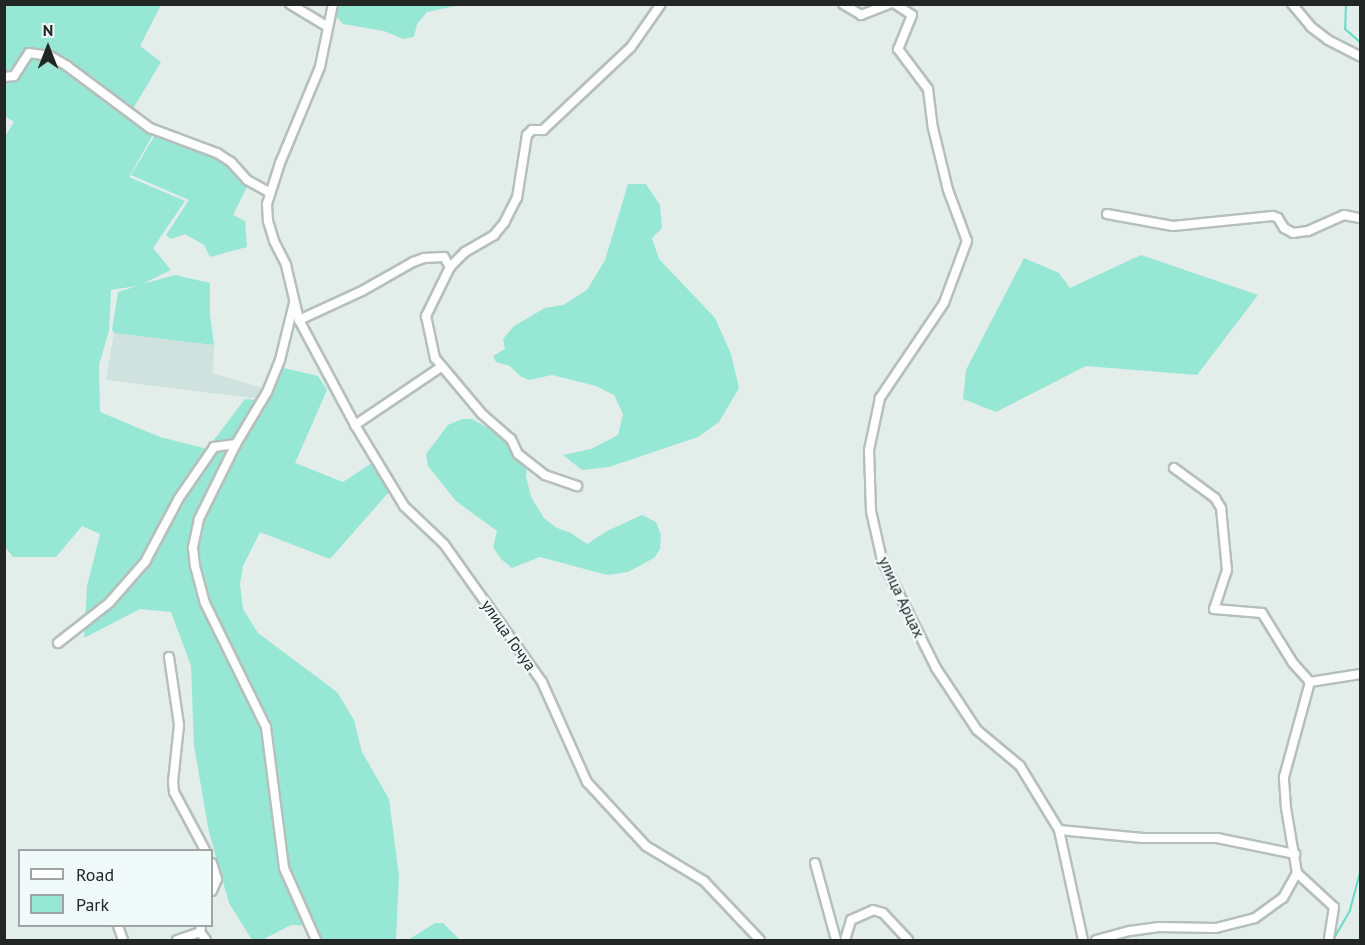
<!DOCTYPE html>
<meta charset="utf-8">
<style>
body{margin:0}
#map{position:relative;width:1365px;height:945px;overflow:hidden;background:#e3edea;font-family:"PT Sans",sans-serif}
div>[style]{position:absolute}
.built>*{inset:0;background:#cfe2dd}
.green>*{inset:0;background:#97e7d5}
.stream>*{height:2px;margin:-1px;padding:0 1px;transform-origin:1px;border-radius:1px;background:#67dcc4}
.roads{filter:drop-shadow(2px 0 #b5bfbc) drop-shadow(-2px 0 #b5bfbc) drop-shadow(0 2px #b5bfbc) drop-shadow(0 -2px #b5bfbc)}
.minor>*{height:8px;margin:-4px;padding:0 4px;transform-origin:4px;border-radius:4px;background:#fff}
span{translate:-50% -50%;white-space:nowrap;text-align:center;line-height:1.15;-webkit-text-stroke:4.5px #f0faf8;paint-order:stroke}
.street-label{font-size:16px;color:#222625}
.frame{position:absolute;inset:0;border:6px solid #222625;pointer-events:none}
.legend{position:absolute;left:18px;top:849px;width:195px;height:78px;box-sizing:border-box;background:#f0faf8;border:2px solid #9ea5a4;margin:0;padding:8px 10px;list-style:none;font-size:18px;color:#222625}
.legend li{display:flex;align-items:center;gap:12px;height:30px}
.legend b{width:30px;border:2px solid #9ea5a4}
.north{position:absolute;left:18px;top:18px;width:60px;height:60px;-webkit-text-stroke:4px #f0faf8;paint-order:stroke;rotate:0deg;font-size:16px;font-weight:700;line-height:24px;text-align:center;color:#222625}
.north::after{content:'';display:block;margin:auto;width:21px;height:27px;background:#222625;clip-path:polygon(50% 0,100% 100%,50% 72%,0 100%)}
</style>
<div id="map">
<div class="built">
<div style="clip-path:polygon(114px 333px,214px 345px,213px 373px,265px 389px,260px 399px,106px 380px)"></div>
</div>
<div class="green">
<div style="clip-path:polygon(7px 5px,161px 5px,140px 46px,161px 62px,128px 117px,154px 133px,129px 177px,185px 201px,153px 248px,171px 270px,142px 284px,175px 275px,210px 283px,210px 315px,214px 345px,114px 333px,112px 329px,118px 292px,137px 286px,111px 290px,109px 331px,99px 365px,100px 412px,160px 437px,207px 449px,245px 399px,267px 401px,280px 367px,318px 376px,327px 390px,295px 463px,343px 482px,372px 463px,389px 492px,330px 559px,260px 532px,243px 566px,240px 584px,243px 609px,258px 633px,337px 692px,354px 720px,362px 752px,389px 799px,399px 876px,396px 940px,319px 940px,314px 926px,291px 925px,262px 940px,252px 940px,229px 903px,209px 832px,194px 746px,191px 666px,171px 612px,140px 609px,84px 638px,87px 586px,100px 534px,82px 526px,56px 557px,13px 557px,5px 547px,4px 138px,14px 122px,5px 116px,4px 12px)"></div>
<div style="clip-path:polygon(338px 5px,338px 4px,460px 5px,427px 12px,417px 24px,414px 37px,403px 39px,384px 31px,343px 24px,335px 15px)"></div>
<div style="clip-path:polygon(155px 135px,216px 158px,248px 185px,233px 215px,245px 221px,247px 247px,210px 257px,204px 245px,185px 234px,171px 239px,166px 235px,189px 200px,131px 175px)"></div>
<div style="clip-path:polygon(628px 184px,646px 184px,660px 205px,662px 228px,652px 238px,659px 259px,715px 318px,731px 354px,739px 388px,719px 422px,698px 437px,609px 467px,582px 470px,563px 455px,591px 449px,618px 435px,623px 414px,614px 395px,596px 386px,552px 375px,529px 380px,520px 376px,510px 366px,496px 362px,493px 356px,505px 349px,503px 339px,514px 326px,545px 308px,563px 305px,587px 290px,605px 260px)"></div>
<div style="clip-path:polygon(1141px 255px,1258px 295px,1197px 375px,1086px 366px,996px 412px,963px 399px,966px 370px,1024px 258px,1059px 273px,1070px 288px)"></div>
<div style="clip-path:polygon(462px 419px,472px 419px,495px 432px,527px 465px,526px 476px,531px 497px,544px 518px,557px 528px,571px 533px,587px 544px,607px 531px,642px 515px,656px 522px,661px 535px,660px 549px,654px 558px,628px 572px,607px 575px,540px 557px,512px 568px,501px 559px,493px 547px,497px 531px,456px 501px,428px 466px,426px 454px,448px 425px)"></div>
<div style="clip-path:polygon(435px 923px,443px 923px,460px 940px,408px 940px)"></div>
</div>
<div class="stream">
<div style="left:1346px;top:4px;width:25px;rotate:92deg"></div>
<div style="left:1345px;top:29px;width:20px;rotate:41deg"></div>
<div style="left:1333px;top:940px;width:34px;rotate:-60deg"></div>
<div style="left:1350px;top:910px;width:39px;rotate:-75deg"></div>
</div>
<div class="roads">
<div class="minor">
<div style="left:290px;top:4px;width:44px;rotate:31.2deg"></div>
<div style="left:333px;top:4px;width:64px;rotate:101.7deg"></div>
<div style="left:320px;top:67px;width:104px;rotate:112.6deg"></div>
<div style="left:280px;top:163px;width:43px;rotate:107.6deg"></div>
<div style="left:267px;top:204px;width:17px;rotate:87deg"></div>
<div style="left:268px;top:221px;width:21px;rotate:73deg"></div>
<div style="left:274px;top:241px;width:27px;rotate:63deg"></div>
<div style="left:286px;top:265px;width:57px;rotate:76.7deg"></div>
<div style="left:299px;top:320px;width:119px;rotate:61.9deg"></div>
<div style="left:355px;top:425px;width:95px;rotate:58.8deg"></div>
<div style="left:404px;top:506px;width:55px;rotate:43.5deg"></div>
<div style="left:444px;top:544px;width:169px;rotate:54.6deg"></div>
<div style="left:542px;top:682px;width:110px;rotate:65.8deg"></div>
<div style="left:587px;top:782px;width:87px;rotate:47.3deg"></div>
<div style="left:646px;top:846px;width:68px;rotate:31.1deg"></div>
<div style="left:704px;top:881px;width:81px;rotate:46.5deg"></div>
<div style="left:843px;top:4px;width:21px;rotate:31deg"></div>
<div style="left:861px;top:15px;width:31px;rotate:-21deg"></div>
<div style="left:895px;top:4px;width:20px;rotate:33deg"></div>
<div style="left:912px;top:15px;width:37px;rotate:112deg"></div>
<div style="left:898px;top:49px;width:50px;rotate:53.1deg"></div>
<div style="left:928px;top:89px;width:39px;rotate:83deg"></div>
<div style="left:933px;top:128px;width:64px;rotate:76.4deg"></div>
<div style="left:948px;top:190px;width:54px;rotate:69.6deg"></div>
<div style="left:967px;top:241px;width:66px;rotate:110.4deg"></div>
<div style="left:944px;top:303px;width:115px;rotate:124deg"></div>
<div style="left:880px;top:398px;width:53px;rotate:101.9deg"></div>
<div style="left:869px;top:450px;width:61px;rotate:88.1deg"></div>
<div style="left:871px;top:511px;width:50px;rotate:77.3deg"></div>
<div style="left:882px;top:560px;width:121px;rotate:63.4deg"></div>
<div style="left:936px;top:668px;width:74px;rotate:56.5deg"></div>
<div style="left:977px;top:730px;width:56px;rotate:39.9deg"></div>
<div style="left:1020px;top:766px;width:75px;rotate:58.6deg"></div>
<div style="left:1059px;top:830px;width:113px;rotate:77.7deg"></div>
<div style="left:1292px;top:4px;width:30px;rotate:50deg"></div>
<div style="left:1311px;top:27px;width:21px;rotate:37deg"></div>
<div style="left:1328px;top:40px;width:36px;rotate:27deg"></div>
<div style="left:4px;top:77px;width:10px;rotate:-6deg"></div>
<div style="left:14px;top:76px;width:27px;rotate:-57deg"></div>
<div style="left:29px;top:53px;width:21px;rotate:8deg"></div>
<div style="left:50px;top:56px;width:20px;rotate:30deg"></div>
<div style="left:67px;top:66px;width:104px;rotate:36.8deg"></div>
<div style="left:150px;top:128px;width:72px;rotate:20.5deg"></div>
<div style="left:217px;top:153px;width:17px;rotate:33deg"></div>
<div style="left:231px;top:162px;width:24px;rotate:48deg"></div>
<div style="left:247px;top:180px;width:26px;rotate:29deg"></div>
<div style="left:1107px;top:214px;width:67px;rotate:10.3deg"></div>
<div style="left:1173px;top:226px;width:100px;rotate:-5.7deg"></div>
<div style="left:1273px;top:216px;width:5px;rotate:22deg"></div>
<div style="left:1278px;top:218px;width:12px;rotate:59deg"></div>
<div style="left:1284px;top:228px;width:10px;rotate:29deg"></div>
<div style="left:1293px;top:233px;width:15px;rotate:-8deg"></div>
<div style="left:1308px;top:231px;width:39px;rotate:-24deg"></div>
<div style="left:1344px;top:215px;width:16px;rotate:11deg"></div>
<div style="left:450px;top:267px;width:21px;rotate:-45deg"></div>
<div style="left:465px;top:252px;width:34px;rotate:-30deg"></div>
<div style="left:494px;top:235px;width:16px;rotate:-50deg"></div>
<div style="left:504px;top:223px;width:28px;rotate:-63deg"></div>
<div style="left:517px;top:198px;width:64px;rotate:-81deg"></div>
<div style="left:527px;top:135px;width:7px;rotate:-45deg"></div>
<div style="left:532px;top:130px;width:11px"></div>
<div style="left:543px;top:130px;width:121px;rotate:-43.3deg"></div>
<div style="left:631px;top:47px;width:52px;rotate:-55.1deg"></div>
<div style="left:294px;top:303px;width:59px;rotate:103.8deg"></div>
<div style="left:280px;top:360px;width:35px;rotate:112deg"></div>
<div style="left:267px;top:392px;width:61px;rotate:120.8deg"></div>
<div style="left:236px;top:444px;width:84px;rotate:116.3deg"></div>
<div style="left:199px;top:519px;width:30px;rotate:102deg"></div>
<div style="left:193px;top:548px;width:18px;rotate:84deg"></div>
<div style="left:195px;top:566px;width:38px;rotate:75deg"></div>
<div style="left:205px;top:603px;width:138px;rotate:63.8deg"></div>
<div style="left:266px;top:727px;width:142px;rotate:82.7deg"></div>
<div style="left:284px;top:868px;width:79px;rotate:66deg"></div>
<div style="left:299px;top:320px;width:69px;rotate:-24.7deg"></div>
<div style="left:362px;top:291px;width:59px;rotate:-29.6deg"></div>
<div style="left:413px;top:262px;width:12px;rotate:-20deg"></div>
<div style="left:424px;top:258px;width:20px;rotate:-3deg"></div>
<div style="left:444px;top:257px;width:12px;rotate:59deg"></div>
<div style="left:450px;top:267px;width:55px;rotate:116.1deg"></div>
<div style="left:426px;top:316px;width:43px;rotate:77.9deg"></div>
<div style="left:435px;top:358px;width:73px;rotate:50deg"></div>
<div style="left:482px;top:414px;width:38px;rotate:41deg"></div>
<div style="left:511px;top:439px;width:17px;rotate:65deg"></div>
<div style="left:518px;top:454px;width:34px;rotate:38deg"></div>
<div style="left:545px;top:475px;width:34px;rotate:19deg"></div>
<div style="left:355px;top:425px;width:104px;rotate:-34deg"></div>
<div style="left:1174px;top:468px;width:51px;rotate:36.2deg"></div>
<div style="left:1215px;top:498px;width:12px;rotate:59deg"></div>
<div style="left:1221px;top:508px;width:62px;rotate:84.5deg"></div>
<div style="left:1227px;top:570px;width:41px;rotate:108.4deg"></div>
<div style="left:1214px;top:609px;width:48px;rotate:4.8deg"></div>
<div style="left:1262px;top:613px;width:59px;rotate:58.2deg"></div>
<div style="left:1293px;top:663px;width:25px;rotate:48deg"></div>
<div style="left:58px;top:643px;width:65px;rotate:-38.1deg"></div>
<div style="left:109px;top:603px;width:55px;rotate:-48.7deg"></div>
<div style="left:145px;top:562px;width:72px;rotate:-62deg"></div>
<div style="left:179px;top:498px;width:62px;rotate:-55.5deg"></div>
<div style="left:214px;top:447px;width:22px;rotate:-8deg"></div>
<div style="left:169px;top:657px;width:69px;rotate:81.6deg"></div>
<div style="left:179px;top:725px;width:57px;rotate:96deg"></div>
<div style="left:173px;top:782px;width:10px;rotate:84deg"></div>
<div style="left:174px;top:792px;width:66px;rotate:61.9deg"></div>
<div style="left:1310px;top:682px;width:51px;rotate:-9.1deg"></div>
<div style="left:1059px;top:830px;width:84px;rotate:5.4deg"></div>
<div style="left:1143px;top:838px;width:74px"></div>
<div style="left:1217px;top:838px;width:80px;rotate:11.6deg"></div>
<div style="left:212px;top:863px;width:17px;rotate:73deg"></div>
<div style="left:217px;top:879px;width:13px;rotate:113deg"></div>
<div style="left:815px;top:863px;width:80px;rotate:74.7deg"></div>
<div style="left:1297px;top:873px;width:50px;rotate:42.6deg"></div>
<div style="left:1334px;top:907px;width:33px;rotate:99deg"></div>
<div style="left:118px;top:926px;width:15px;rotate:70deg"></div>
<div style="left:201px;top:926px;width:6px;rotate:99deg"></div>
<div style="left:200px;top:932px;width:10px;rotate:53deg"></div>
<div style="left:177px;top:940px;width:24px;rotate:-19deg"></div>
<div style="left:845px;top:940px;width:21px;rotate:-73deg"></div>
<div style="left:851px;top:920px;width:24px;rotate:-24deg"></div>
<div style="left:873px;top:910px;width:10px;rotate:17deg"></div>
<div style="left:883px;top:913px;width:37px;rotate:47deg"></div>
<div style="left:1096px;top:940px;width:35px;rotate:-15deg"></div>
<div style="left:1130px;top:931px;width:29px;rotate:-8deg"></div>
<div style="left:1159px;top:927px;width:57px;rotate:1deg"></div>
<div style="left:1216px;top:928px;width:40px;rotate:-14.4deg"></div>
<div style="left:1255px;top:918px;width:34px;rotate:-36deg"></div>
<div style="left:1283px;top:898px;width:29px;rotate:-61deg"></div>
<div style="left:1297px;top:873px;width:66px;rotate:-99.6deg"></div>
<div style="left:1286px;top:808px;width:31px;rotate:-94deg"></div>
<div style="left:1284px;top:777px;width:98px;rotate:-74.7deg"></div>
</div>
</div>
<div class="street-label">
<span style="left:902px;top:597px;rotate:65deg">улица Арцах</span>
<span style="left:509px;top:635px;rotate:55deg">улица Гочуа</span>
</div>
<div class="frame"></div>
<ul class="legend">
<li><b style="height:8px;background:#fff"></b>Road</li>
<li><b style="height:16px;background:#97e7d5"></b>Park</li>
</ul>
<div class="north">N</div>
</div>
